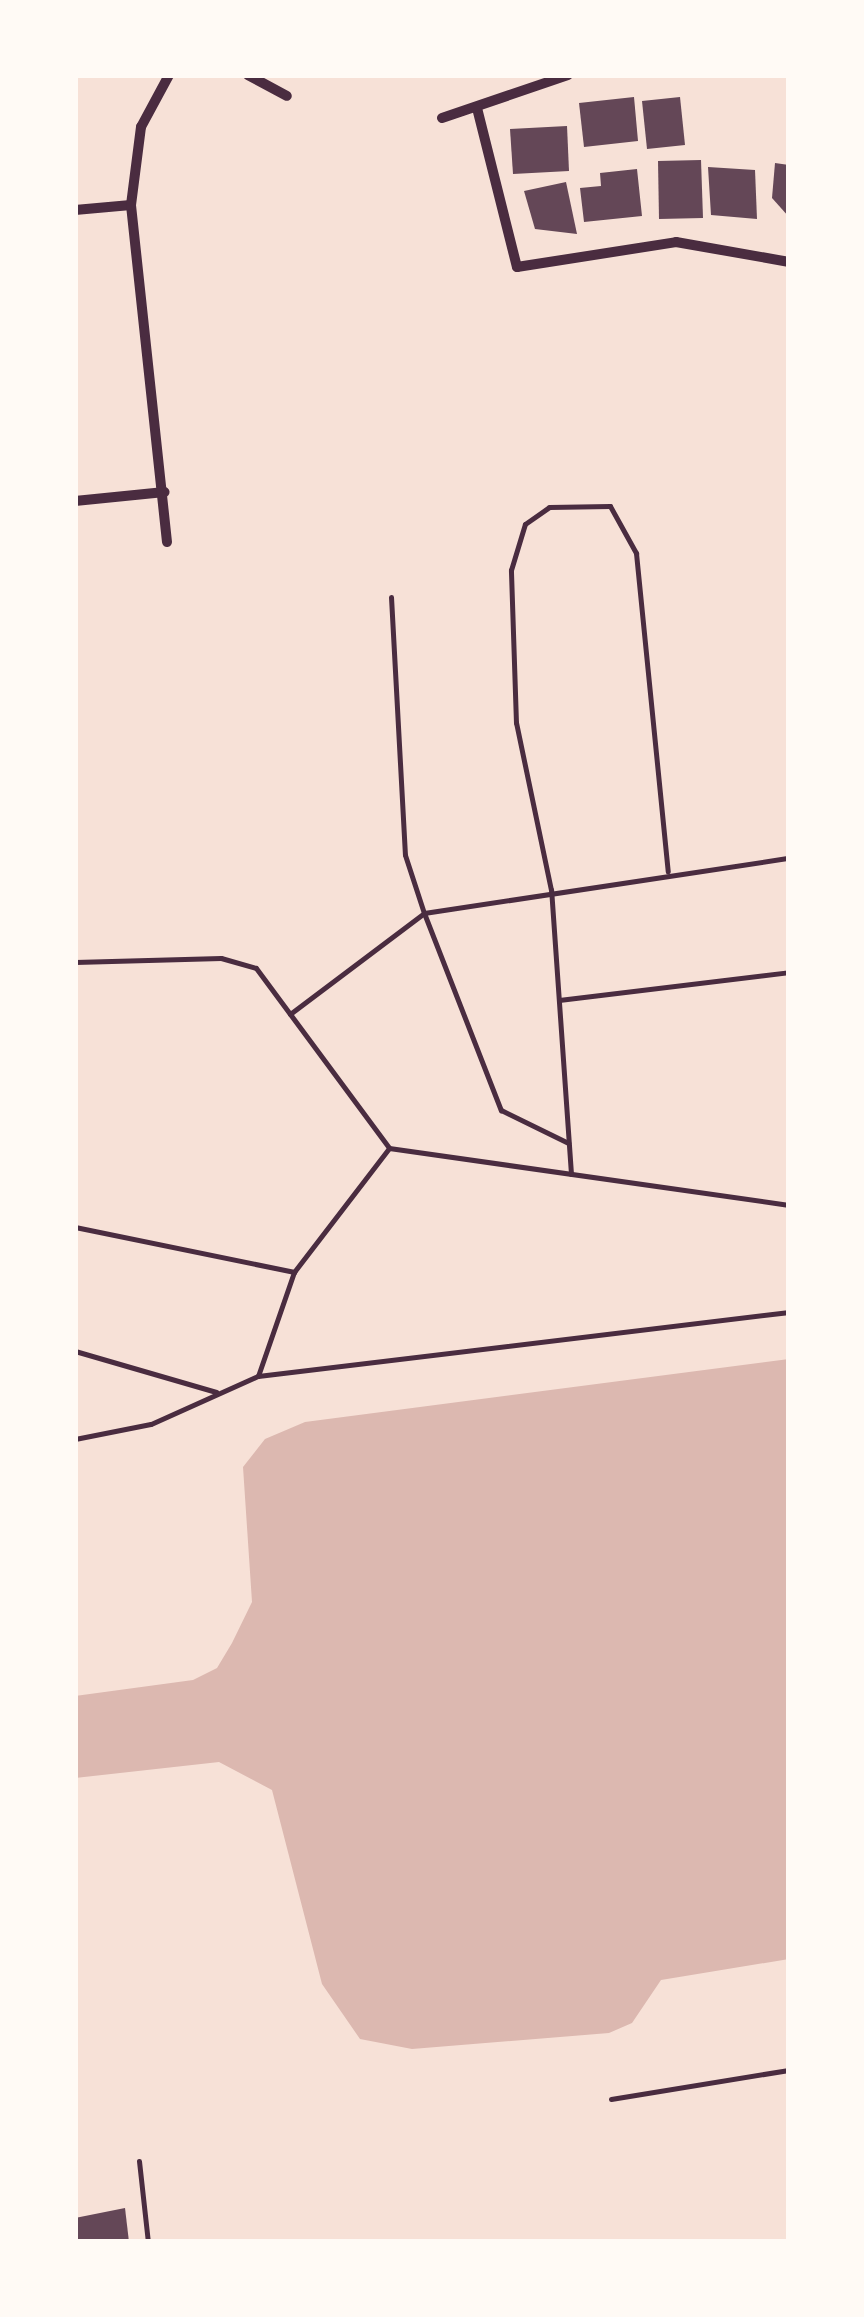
<!DOCTYPE html>
<style>
body{margin:0}
#map{position:relative;width:864px;height:2317px;overflow:hidden;background:#f7e1d7;font-family:Cabin,sans-serif}
div>[style]{position:absolute}
.water>*{inset:0;background:#dcb8b0}
.building>*{inset:0;background:#644757}
.service>*{height:5px;margin:-2.5px;padding:0 2.5px;transform-origin:2.5px;border-radius:2.5px;background:#4a2c40}
.minor>*{height:10px;margin:-5px;padding:0 5px;transform-origin:5px;border-radius:5px;background:#4a2c40}
span{translate:-50% -50%;white-space:nowrap;text-align:center;line-height:1.15;-webkit-text-stroke:8px #fffaf5;paint-order:stroke}
.frame{position:absolute;inset:0;border:78px solid #fffaf5;pointer-events:none}
</style>
<div id="map">
<div class="water">
<div style="clip-path:polygon(789px 1359px,789px 1959px,661px 1980px,632px 2023px,609px 2033px,412px 2049px,360px 2039px,322px 1984px,272px 1790px,219px 1762px,75px 1778px,75px 1696px,193px 1680px,217px 1668px,232px 1643px,252px 1602px,243px 1467px,265px 1439px,305px 1422px)"></div>
</div>
<div class="building">
<div style="clip-path:polygon(634px 97px,638px 141px,584px 147px,579px 103px)"></div>
<div style="clip-path:polygon(680px 97px,685px 145px,647px 149px,642px 101px)"></div>
<div style="clip-path:polygon(567px 126px,569px 171px,513px 174px,510px 129px)"></div>
<div style="clip-path:polygon(701px 160px,703px 218px,659px 219px,658px 161px)"></div>
<div style="clip-path:polygon(775px 163px,789px 165px,789px 217px,772px 198px)"></div>
<div style="clip-path:polygon(708px 167px,755px 170px,757px 219px,711px 215px)"></div>
<div style="clip-path:polygon(637px 169px,642px 216px,584px 222px,580px 188px,601px 186px,600px 173px)"></div>
<div style="clip-path:polygon(566px 182px,577px 234px,535px 229px,524px 191px)"></div>
<div style="clip-path:polygon(125px 2208px,129px 2242px,75px 2242px,75px 2218px)"></div>
</div>
<div class="service">
<div style="left:391px;top:597px;width:258px;rotate:86.9deg"></div>
<div style="left:405px;top:855px;width:61px;rotate:71.9deg"></div>
<div style="left:424px;top:913px;width:212px;rotate:68.7deg"></div>
<div style="left:501px;top:1110px;width:75px;rotate:26.2deg"></div>
<div style="left:75px;top:962px;width:146px;rotate:-1.6deg"></div>
<div style="left:221px;top:958px;width:36px;rotate:16deg"></div>
<div style="left:256px;top:968px;width:224px;rotate:53.5deg"></div>
<div style="left:389px;top:1148px;width:404px;rotate:8.1deg"></div>
<div style="left:559px;top:1000px;width:232px;rotate:-6.9deg"></div>
<div style="left:290px;top:1014px;width:168px;rotate:-37deg"></div>
<div style="left:424px;top:913px;width:369px;rotate:-8.6deg"></div>
<div style="left:571px;top:1174px;width:285px;rotate:-94deg"></div>
<div style="left:551px;top:890px;width:171px;rotate:-101.8deg"></div>
<div style="left:516px;top:723px;width:153px;rotate:-91.9deg"></div>
<div style="left:511px;top:570px;width:48px;rotate:-73.1deg"></div>
<div style="left:525px;top:524px;width:29px;rotate:-35deg"></div>
<div style="left:549px;top:507px;width:61px;rotate:-0.9deg"></div>
<div style="left:610px;top:506px;width:54px;rotate:61deg"></div>
<div style="left:636px;top:553px;width:320px;rotate:84.3deg"></div>
<div style="left:75px;top:1227px;width:224px;rotate:11.6deg"></div>
<div style="left:75px;top:1351px;width:147px;rotate:16.2deg"></div>
<div style="left:258px;top:1376px;width:110px;rotate:-70.9deg"></div>
<div style="left:294px;top:1272px;width:156px;rotate:-52.5deg"></div>
<div style="left:75px;top:1439px;width:77px;rotate:-11.2deg"></div>
<div style="left:151px;top:1424px;width:117px;rotate:-24.2deg"></div>
<div style="left:258px;top:1376px;width:535px;rotate:-6.87deg"></div>
<div style="left:611px;top:2099px;width:180px;rotate:-9.3deg"></div>
<div style="left:139px;top:2161px;width:81px;rotate:83.7deg"></div>
</div>
<div class="minor">
<div style="left:248px;top:75px;width:44px;rotate:28.3deg"></div>
<div style="left:477px;top:108px;width:164px;rotate:75.9deg"></div>
<div style="left:517px;top:267px;width:161px;rotate:-8.9deg"></div>
<div style="left:676px;top:242px;width:115px;rotate:10deg"></div>
<div style="left:442px;top:118px;width:133px;rotate:-18.8deg"></div>
<div style="left:75px;top:210px;width:56px;rotate:-5.1deg"></div>
<div style="left:75px;top:501px;width:90px;rotate:-5.7deg"></div>
<div style="left:167px;top:542px;width:339px;rotate:-96.1deg"></div>
<div style="left:131px;top:205px;width:79px;rotate:-82.7deg"></div>
<div style="left:141px;top:127px;width:59px;rotate:-61.7deg"></div>
</div>
<div class="frame"></div>
</div>
